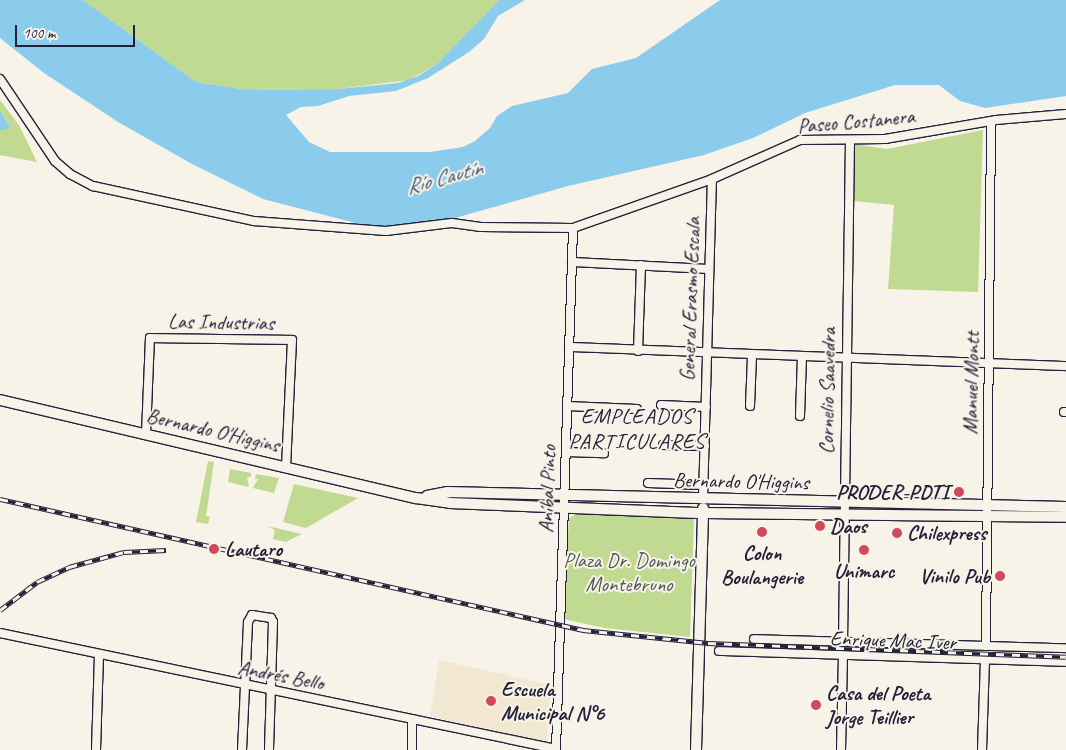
<!DOCTYPE html>
<meta charset="utf-8">
<style>
body{margin:0}
#map{position:relative;width:1066px;height:750px;overflow:hidden;background:#f7f3e8;font-family:Caveat,sans-serif}
div>[style]{position:absolute}
.built>*{inset:0;background:#f2e8d2}
.green>*{inset:0;background:#c0da91}
.water>*{inset:0;background:#8bcbec}
.roads{filter:drop-shadow(1px 0 #22223b) drop-shadow(-1px 0 #22223b) drop-shadow(0 1px #22223b) drop-shadow(0 -1px #22223b)}
.minor>*{height:8px;margin:-4px;padding:0 4px;transform-origin:4px;border-radius:4px;background:#f7f3e8}
.major>*{height:10px;margin:-5px;padding:0 5px;transform-origin:5px;border-radius:5px;background:#f7f3e8}
.rail>*{height:4.5px;margin-top:-2.25px;transform-origin:0;background:repeating-linear-gradient(90deg,#f7f3e8 0 8px,#22223b 0 16px);box-sizing:border-box;border-block:1px solid #22223b}
.dots>*{width:14px;height:14px;translate:-50% -50%;box-sizing:border-box;border:2px solid #f7f3e8;border-radius:50%}
span{translate:-50% -50%;white-space:nowrap;text-align:center;line-height:1.15;-webkit-text-stroke:4px #f7f3e8;paint-order:stroke}
.street-label{font-size:21px;color:#22223b}
.poi-label{font-size:21px;color:#22223b;font-weight:700}
.right{translate:-100% -50%;text-align:right}
.left{translate:0 -50%;text-align:left}
.park-label{font-size:21px;color:#515955}
.water-label{font-size:22px;color:#425570;font-style:italic}
.neighbourhood-label{font-size:22px;color:#22223b;letter-spacing:1px}
.scale{position:absolute;left:15px;top:25px;width:120px;height:22px;box-sizing:border-box;border:2px solid #22223b;border-top:0;padding-left:6px;font-size:15px;line-height:18px;white-space:nowrap;color:#22223b;-webkit-text-stroke:4px #f7f3e8;paint-order:stroke}
</style>
<div id="map">
<div class="built">
<div style="clip-path:polygon(439px 660px,551px 685px,547px 743px,430px 716px)"></div>
</div>
<div class="green">
<div style="clip-path:polygon(83px 0,499px 0,437px 64px,409px 80px,338px 89px,248px 90px,196px 82px)"></div>
<div style="clip-path:polygon(0 100px,19px 125px,37px 162px,0 155px,0 130px,10px 127px,0 111px)"></div>
<div style="clip-path:polygon(983px 130px,978px 292px,888px 289px,894px 205px,854px 201px,853px 144px,887px 149px)"></div>
<div style="clip-path:polygon(208px 461px,214px 462px,206px 516px,210px 517px,208px 524px,196px 522px)"></div>
<div style="clip-path:polygon(230px 469px,251px 473px,251px 477px,247px 477px,249px 487px,228px 482px)"></div>
<div style="clip-path:polygon(256px 474px,279px 478px,274px 493px,253px 488px,258px 479px,255px 479px)"></div>
<div style="clip-path:polygon(294px 484px,358px 498px,306px 528px,283px 522px)"></div>
<div style="clip-path:polygon(580px 512px,689px 515px,694px 520px,690px 637px,605px 628px,563px 619px,569px 518px)"></div>
<div style="clip-path:polygon(267px 526px,302px 534px,286px 542px,273px 539px,275px 530px)"></div>
</div>
<div class="water">
<div style="clip-path:polygon(0 0,83px 0,196px 82px,248px 90px,338px 89px,398px 83px,418px 76px,437px 64px,499px 0,525px 0,498px 16px,484px 39px,469px 52px,428px 78px,396px 91px,349px 96px,318px 106px,301px 107px,286px 115px,309px 142px,330px 152px,430px 152px,463px 147px,475px 141px,490px 128px,497px 116px,512px 106px,568px 93px,592px 69px,636px 58px,720px 0,1066px 0,1066px 96px,985px 108px,960px 101px,939px 85px,895px 85px,805px 113px,753px 138px,704px 155px,568px 186px,455px 218px,400px 226px,367px 226px,263px 199px,192px 164px,118px 122px,44px 73px,0 38px)"></div>
<div style="clip-path:polygon(0 111px,10px 127px,5px 130px,0 130px)"></div>
</div>
<div class="roads">
<div class="minor">
<div style="left:0;top:79px;width:99px;rotate:56.1deg"></div>
<div style="left:55px;top:161px;width:20px;rotate:41deg"></div>
<div style="left:70px;top:174px;width:26px;rotate:28deg"></div>
<div style="left:93px;top:186px;width:165px;rotate:12.3deg"></div>
<div style="left:254px;top:221px;width:132px;rotate:4.3deg"></div>
<div style="left:386px;top:231px;width:66px;rotate:-6.9deg"></div>
<div style="left:452px;top:223px;width:29px;rotate:8deg"></div>
<div style="left:481px;top:227px;width:92px;rotate:0.6deg"></div>
<div style="left:573px;top:228px;width:147px;rotate:-19.4deg"></div>
<div style="left:712px;top:179px;width:96px;rotate:-23.9deg"></div>
<div style="left:800px;top:140px;width:85px;rotate:-0.7deg"></div>
<div style="left:885px;top:139px;width:113px;rotate:-9.7deg"></div>
<div style="left:996px;top:120px;width:70px;rotate:-4.9deg"></div>
<div style="left:572px;top:262px;width:137px;rotate:2.9deg"></div>
<div style="left:569px;top:347px;width:497px;rotate:2.2deg"></div>
<div style="left:638px;top:351px;width:86px;rotate:-88deg"></div>
<div style="left:661px;top:405px;width:45px;rotate:2.5deg"></div>
<div style="left:567px;top:406px;width:70px;rotate:2.5deg"></div>
<div style="left:750px;top:406px;width:50px;rotate:-87.7deg"></div>
<div style="left:1064px;top:412px;width:2px"></div>
<div style="left:800px;top:416px;width:59px;rotate:-88.1deg"></div>
<div style="left:146px;top:433px;width:95px;rotate:-87.6deg"></div>
<div style="left:150px;top:338px;width:142px;rotate:0.8deg"></div>
<div style="left:292px;top:340px;width:127px;rotate:92.7deg"></div>
<div style="left:663px;top:445px;width:42px;rotate:1.4deg"></div>
<div style="left:566px;top:452px;width:38px;rotate:2deg"></div>
<div style="left:648px;top:483px;width:56px;rotate:2deg"></div>
<div style="left:703px;top:499px;width:320px;rotate:-88.4deg"></div>
<div style="left:0;top:633px;width:568px;rotate:11.78deg"></div>
<div style="left:754px;top:639px;width:312px;rotate:1.7deg"></div>
<div style="left:843px;top:642px;width:502px;rotate:-89.2deg"></div>
<div style="left:986px;top:646px;width:525px;rotate:-89.45deg"></div>
<div style="left:719px;top:651px;width:347px;rotate:1.8deg"></div>
<div style="left:96px;top:750px;width:94px;rotate:-88.2deg"></div>
<div style="left:242px;top:750px;width:128px;rotate:-87.3deg"></div>
<div style="left:248px;top:622px;width:8px;rotate:-60deg"></div>
<div style="left:252px;top:615px;width:19px;rotate:9deg"></div>
<div style="left:271px;top:618px;width:4px;rotate:63deg"></div>
<div style="left:273px;top:622px;width:128px;rotate:91.8deg"></div>
<div style="left:412px;top:750px;width:31px;rotate:-90deg"></div>
<div style="left:556px;top:750px;width:522px;rotate:-88.13deg"></div>
<div style="left:841px;top:750px;width:94px;rotate:-88.8deg"></div>
<div style="left:982px;top:750px;width:89px;rotate:-88.1deg"></div>
</div>
<div class="major">
<div style="left:0;top:400px;width:427px;rotate:13.3deg"></div>
<div style="left:416px;top:498px;width:34px;rotate:8deg"></div>
<div style="left:450px;top:503px;width:253px;rotate:2.3deg"></div>
<div style="left:703px;top:513px;width:363px;rotate:0.6deg"></div>
<div style="left:427px;top:496px;width:21px;rotate:-11deg"></div>
<div style="left:448px;top:492px;width:618px;rotate:1.39deg"></div>
<div style="left:696px;top:750px;width:242px;rotate:-88.3deg"></div>
</div>
</div>
<div class="rail">
<div style="left:0;top:499px;width:598px;rotate:12.66deg"></div>
<div style="left:583px;top:630px;width:126px;rotate:5.9deg"></div>
<div style="left:708px;top:643px;width:358px;rotate:2.2deg"></div>
<div style="left:0;top:610px;width:46px;rotate:-37.1deg"></div>
<div style="left:37px;top:582px;width:35px;rotate:-25deg"></div>
<div style="left:69px;top:567px;width:57px;rotate:-15.3deg"></div>
<div style="left:124px;top:552px;width:42px;rotate:-2.7deg"></div>
</div>
<div class="dots">
<div style="left:959px;top:492px;background:#d1495b"></div>
<div style="left:820px;top:526px;background:#d1495b"></div>
<div style="left:762px;top:532px;background:#d1495b"></div>
<div style="left:897px;top:533px;background:#d1495b"></div>
<div style="left:214px;top:549px;background:#d1495b"></div>
<div style="left:864px;top:550px;background:#d1495b"></div>
<div style="left:1000px;top:576px;background:#d1495b"></div>
<div style="left:491px;top:701px;background:#d1495b"></div>
<div style="left:816px;top:705px;background:#d1495b"></div>
</div>
<div class="street-label">
<span style="left:856px;top:121px;rotate:-5deg">Paseo Costanera</span>
<span style="left:690px;top:299px;rotate:-88deg">General Erasmo Escala</span>
<span style="left:221px;top:322px;rotate:1deg">Las Industrias</span>
<span style="left:971px;top:383px;rotate:-89deg">Manuel Montt</span>
<span style="left:827px;top:391px;rotate:-89deg">Cornelio Saavedra</span>
<span style="left:213px;top:430px;rotate:13deg">Bernardo O'Higgins</span>
<span style="left:741px;top:481px;rotate:1deg">Bernardo O'Higgins</span>
<span style="left:547px;top:489px;rotate:-88deg">Aníbal Pinto</span>
<span style="left:893px;top:640px;rotate:2deg">Enrique Mac Iver</span>
<span style="left:281px;top:675px;rotate:11deg">Andrés Bello</span>
</div>
<div class="poi-label">
<span class="right" style="left:949px;top:492px">PRODER-PDTI</span>
<span class="left" style="left:830px;top:526px">Daos</span>
<span class="left" style="left:907px;top:533px">Chilexpress</span>
<span class="left" style="left:225px;top:549px">Lautaro</span>
<span style="left:762px;top:565px">Colon<br>Boulangerie</span>
<span style="left:864px;top:571px">Unimarc</span>
<span class="right" style="left:990px;top:576px">Vinilo Pub</span>
<span class="left" style="left:501px;top:701px">Escuela<br>Municipal N°6</span>
<span class="left" style="left:826px;top:705px">Casa del Poeta<br>Jorge Teillier</span>
</div>
<div class="park-label">
<span style="left:629px;top:572px">Plaza Dr. Domingo<br>Montebruno</span>
</div>
<div class="water-label">
<span style="left:444px;top:178px;rotate:-15deg">Río Cautín</span>
</div>
<div class="neighbourhood-label">
<span style="left:637px;top:429px">EMPLEADOS<br>PARTICULARES</span>
</div>
<div class="scale">100 m</div>
</div>
